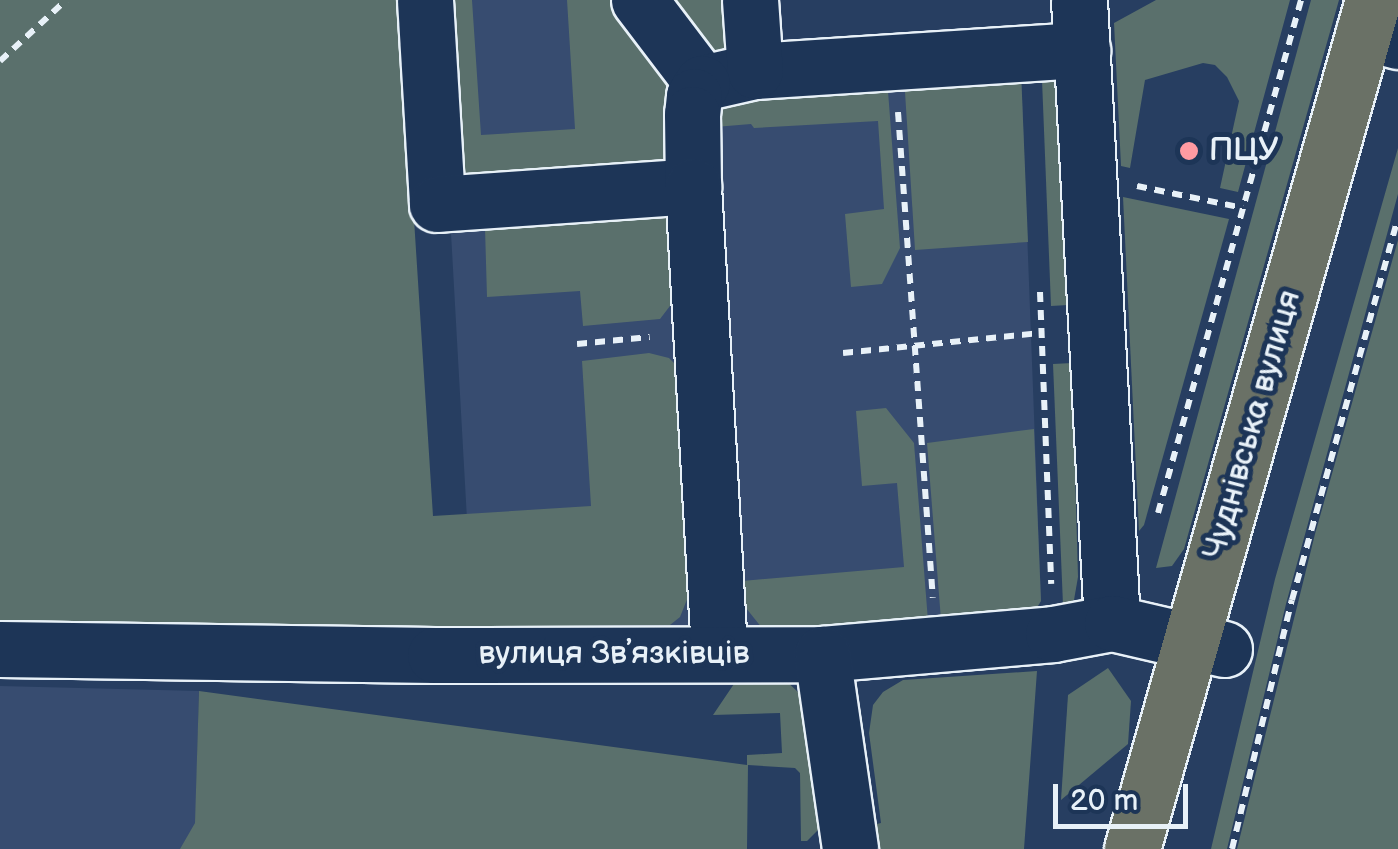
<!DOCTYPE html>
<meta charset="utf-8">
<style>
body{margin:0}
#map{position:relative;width:1398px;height:849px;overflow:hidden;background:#273e61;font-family:"Balsamiq Sans",sans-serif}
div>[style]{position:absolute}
.built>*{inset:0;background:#374c70}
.green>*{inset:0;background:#5a706c}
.path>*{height:6px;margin-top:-3px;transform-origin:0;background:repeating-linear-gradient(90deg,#e8f1f8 0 10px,transparent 0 18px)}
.roads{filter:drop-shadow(2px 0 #e8f1f8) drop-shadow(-2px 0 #e8f1f8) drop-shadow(0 2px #e8f1f8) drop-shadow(0 -2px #e8f1f8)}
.minor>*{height:55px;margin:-27.5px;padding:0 27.5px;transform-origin:27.5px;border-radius:27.5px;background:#1d3557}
.major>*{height:55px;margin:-27.5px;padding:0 27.5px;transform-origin:27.5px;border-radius:27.5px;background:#6a7166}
.dots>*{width:28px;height:28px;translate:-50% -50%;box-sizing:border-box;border:5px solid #1d3557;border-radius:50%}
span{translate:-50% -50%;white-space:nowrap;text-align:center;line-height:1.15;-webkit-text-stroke:10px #1d3557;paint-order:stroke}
.poi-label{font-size:32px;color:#e8f1f8;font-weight:700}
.left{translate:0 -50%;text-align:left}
.street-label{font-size:32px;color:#e8f1f8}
.scale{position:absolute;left:1053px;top:784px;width:135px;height:45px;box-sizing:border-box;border:5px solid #e8f1f8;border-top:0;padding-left:12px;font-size:30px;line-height:35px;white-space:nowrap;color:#e8f1f8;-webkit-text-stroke:8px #1d3557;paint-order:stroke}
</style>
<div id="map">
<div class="built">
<div style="clip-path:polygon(438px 0,738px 0,743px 84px,1021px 71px,1041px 601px,1036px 609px,772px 632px,670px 625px,473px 627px)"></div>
<div style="clip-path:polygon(0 686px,199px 691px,195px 849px,0 849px)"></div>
</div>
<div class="green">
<div style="clip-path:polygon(0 0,400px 0,433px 516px,591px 506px,582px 361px,649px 353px,669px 358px,675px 364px,690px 592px,680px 617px,670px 625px,0 632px)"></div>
<div style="clip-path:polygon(438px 0,472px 0,481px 135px,575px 129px,567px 0,625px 0,669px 64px,671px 146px,663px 163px,464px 179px,452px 167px)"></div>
<div style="clip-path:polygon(654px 0,738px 0,735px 37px,725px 48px,708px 53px)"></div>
<div style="clip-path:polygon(1156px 0,1290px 0,1238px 192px,1220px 188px,1239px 101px,1227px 77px,1215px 65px,1203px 63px,1145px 80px,1130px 168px,1121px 166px,1114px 23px)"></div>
<div style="clip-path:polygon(1311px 0,1339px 0,1184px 549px,1172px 566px,1156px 568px)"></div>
<div style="clip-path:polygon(1048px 68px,1054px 72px,1068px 305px,1051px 306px,1042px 80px)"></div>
<div style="clip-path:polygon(1021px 71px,1028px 242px,915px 250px,904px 76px)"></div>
<div style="clip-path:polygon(887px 78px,900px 248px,882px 284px,851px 287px,845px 214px,884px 209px,878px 121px,754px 128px,751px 124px,715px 127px,716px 116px,725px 99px)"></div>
<div style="clip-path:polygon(1398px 148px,1398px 194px,1286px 604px,1227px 849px,1211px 849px,1275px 579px)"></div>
<div style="clip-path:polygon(1123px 197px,1229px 219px,1144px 525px,1139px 531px)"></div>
<div style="clip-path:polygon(668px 215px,673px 302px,660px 319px,583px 326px,580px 291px,487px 297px,485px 228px)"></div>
<div style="clip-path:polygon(1398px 240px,1398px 849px,1237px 849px,1315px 534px)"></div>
<div style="clip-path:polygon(1072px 363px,1078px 577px,1074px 600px,1063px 605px,1053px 364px)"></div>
<div style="clip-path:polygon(886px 408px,914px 443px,928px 621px,772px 632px,762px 628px,746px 608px,742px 581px,904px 567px,897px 483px,862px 486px,856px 411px)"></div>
<div style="clip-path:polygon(1034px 429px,1041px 601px,1036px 609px,941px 620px,927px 443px)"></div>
<div style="clip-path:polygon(1108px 668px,1131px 701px,1128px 744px,1061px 800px,1068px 695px)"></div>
<div style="clip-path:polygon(1037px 671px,1024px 849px,878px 849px,872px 825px,881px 823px,869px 733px,873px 705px,883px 692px,903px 680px)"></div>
<div style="clip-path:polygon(742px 672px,782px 677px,799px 693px,820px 828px,807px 841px,801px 841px,800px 773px,795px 768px,748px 765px,747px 849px,180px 849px,195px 823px,199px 691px,747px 765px,747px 755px,782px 753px,780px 713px,713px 715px)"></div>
</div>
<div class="path">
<div style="left:0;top:61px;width:90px;rotate:-42.7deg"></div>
<div style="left:898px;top:112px;width:487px;rotate:85.9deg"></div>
<div style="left:1137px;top:186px;width:108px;rotate:11.7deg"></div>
<div style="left:1040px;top:292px;width:292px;rotate:87.8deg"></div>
<div style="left:577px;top:344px;width:73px;rotate:-5.5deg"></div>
<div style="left:843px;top:353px;width:199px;rotate:-5.8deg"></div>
<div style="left:1158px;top:513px;width:533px;rotate:-74.42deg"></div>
<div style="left:1232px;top:849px;width:256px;rotate:-76.5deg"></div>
<div style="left:1292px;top:600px;width:395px;rotate:-74.5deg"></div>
</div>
<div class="roads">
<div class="minor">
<div style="left:425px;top:0;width:204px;rotate:86.6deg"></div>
<div style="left:437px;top:204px;width:257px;rotate:-4deg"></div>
<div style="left:639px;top:0;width:104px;rotate:52.8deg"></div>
<div style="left:702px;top:83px;width:54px;rotate:-12.8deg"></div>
<div style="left:755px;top:71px;width:328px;rotate:-3.7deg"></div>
<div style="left:750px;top:0;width:71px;rotate:86deg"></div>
<div style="left:1079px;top:0;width:624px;rotate:86.97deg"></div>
<div style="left:1364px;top:32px;width:35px;rotate:15deg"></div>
<div style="left:702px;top:83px;width:15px;rotate:122deg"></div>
<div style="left:694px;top:96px;width:18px;rotate:96deg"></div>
<div style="left:692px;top:114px;width:72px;rotate:89.2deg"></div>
<div style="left:693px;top:186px;width:466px;rotate:86.8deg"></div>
<div style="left:0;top:649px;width:435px;rotate:0.8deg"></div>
<div style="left:435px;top:655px;width:387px;rotate:-0.1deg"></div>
<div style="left:822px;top:654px;width:232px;rotate:-4.9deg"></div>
<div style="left:1053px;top:634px;width:60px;rotate:-10.6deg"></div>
<div style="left:1112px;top:623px;width:115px;rotate:13.1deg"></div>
<div style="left:822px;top:654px;width:197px;rotate:81.8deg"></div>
</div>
<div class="major">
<div style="left:1132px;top:849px;width:883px;rotate:-74.15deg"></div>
</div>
</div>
<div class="dots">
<div style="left:1189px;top:151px;background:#ff9aa2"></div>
</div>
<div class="poi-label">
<span class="left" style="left:1209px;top:151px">ПЦУ</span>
</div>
<div class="street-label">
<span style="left:1253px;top:425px;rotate:-74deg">Чуднівська вулиця</span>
<span style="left:614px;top:654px">вулиця Звʼязківців</span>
</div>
<div class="scale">20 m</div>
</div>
